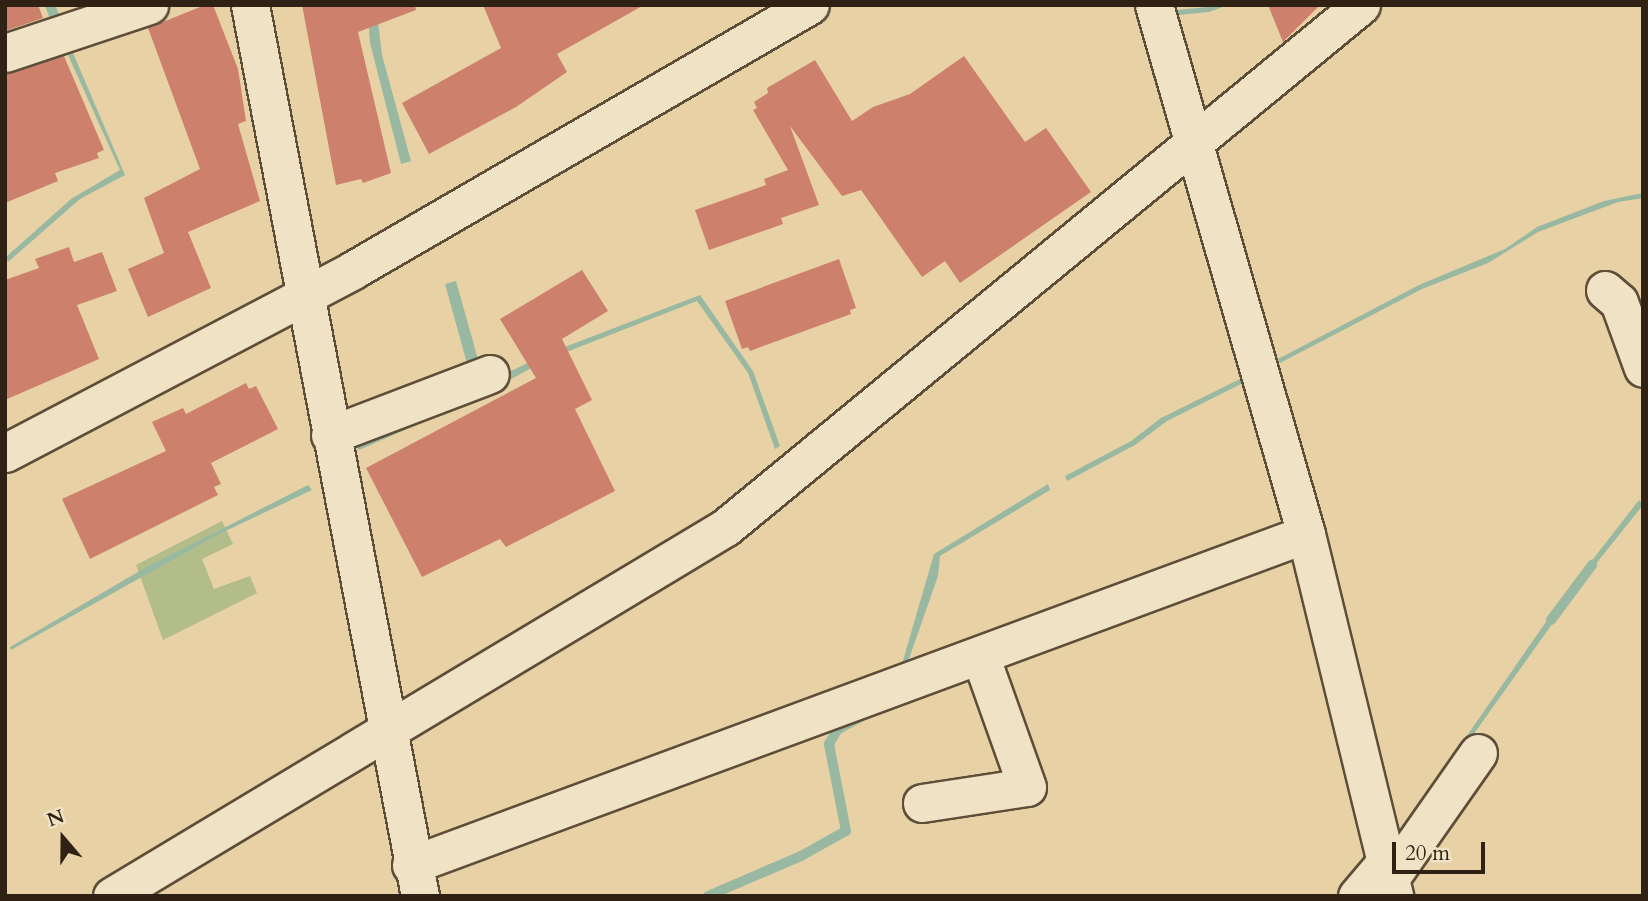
<!DOCTYPE html>
<style>
body{margin:0}
#map{position:relative;width:1648px;height:901px;overflow:hidden;background:#e8d2a5;font-family:Cardo,serif}
div>[style]{position:absolute}
.green>*{inset:0;background:#b2bd8a}
.water>*{inset:0;background:#98b8a2}
.stream>*{height:10px;margin:-5px;padding:0 5px;transform-origin:5px;border-radius:5px;background:#98b8a2}
.building>*{inset:0;background:#cd816c}
.roads{filter:drop-shadow(2px 0 #5d4e39) drop-shadow(-2px 0 #5d4e39) drop-shadow(0 2px #5d4e39) drop-shadow(0 -2px #5d4e39)}
.minor>*{height:37px;margin:-18.5px;padding:0 18.5px;transform-origin:18.5px;border-radius:18.5px;background:#f0e2c4}
span{translate:-50% -50%;white-space:nowrap;text-align:center;line-height:1.15;-webkit-text-stroke:6px #f0e2c4;paint-order:stroke}
.frame{position:absolute;inset:0;border:7px solid #2f2215;pointer-events:none}
.north{position:absolute;left:28px;top:803px;width:70px;height:70px;-webkit-text-stroke:5px #f0e2c4;paint-order:stroke;rotate:340deg;font-size:19px;font-weight:700;line-height:28px;text-align:center;color:#2f2215}
.north::after{content:'';display:block;margin:auto;width:24px;height:32px;background:#2f2215;clip-path:polygon(50% 0,100% 100%,50% 72%,0 100%)}
.scale{position:absolute;left:1392px;top:842px;width:93px;height:32px;box-sizing:border-box;border:4px solid #2f2215;border-top:0;padding-left:9px;font-size:21px;line-height:24px;white-space:nowrap;color:#2f2215;-webkit-text-stroke:5px #f0e2c4;paint-order:stroke}
</style>
<div id="map">
<div class="green">
<div style="clip-path:polygon(222px 521px,233px 544px,202px 559px,214px 589px,250px 576px,257px 593px,163px 640px,136px 565px)"></div>
</div>
<div class="water">
<div style="clip-path:polygon(367px 5px,376px 5px,382px 55px,411px 161px,401px 164px,370px 43px)"></div>
<div style="clip-path:polygon(1228px 5px,1209px 12px,1179px 15px,1177px 10px)"></div>
<div style="clip-path:polygon(73px 53px,125px 175px,80px 199px,8px 262px,6px 257px,71px 199px,120px 170px,68px 55px)"></div>
<div style="clip-path:polygon(1643px 193px,1643px 198px,1618px 202px,1538px 232px,1488px 263px,1422px 289px,1280px 363px,1278px 359px,1419px 285px,1505px 249px,1537px 227px,1604px 201px)"></div>
<div style="clip-path:polygon(456px 281px,479px 363px,468px 367px,445px 284px)"></div>
<div style="clip-path:polygon(700px 295px,753px 371px,780px 446px,775px 449px,748px 373px,697px 301px,546px 360px,473px 400px,359px 450px,356px 446px,544px 355px)"></div>
<div style="clip-path:polygon(1242px 378px,1243px 383px,1167px 421px,1135px 445px,1067px 481px,1065px 476px,1131px 441px,1161px 418px)"></div>
<div style="clip-path:polygon(1048px 484px,1050px 490px,940px 556px,938px 576px,904px 673px,900px 671px,934px 554px)"></div>
<div style="clip-path:polygon(308px 485px,312px 490px,217px 535px,11px 650px,10px 647px,143px 569px)"></div>
<div style="clip-path:polygon(1639px 500px,1643px 505px,1587px 575px,1583px 572px)"></div>
<div style="clip-path:polygon(1555px 609px,1560px 613px,1396px 843px,1427px 793px)"></div>
</div>
<div class="stream">
<div style="left:50px;top:5px;width:25px;rotate:69deg"></div>
<div style="left:1551px;top:620px;width:69px;rotate:-53.3deg"></div>
<div style="left:708px;top:896px;width:101px;rotate:-23.3deg"></div>
<div style="left:801px;top:856px;width:51px;rotate:-29.1deg"></div>
<div style="left:846px;top:831px;width:89px;rotate:-101.1deg"></div>
<div style="left:829px;top:744px;width:16px;rotate:-60deg"></div>
<div style="left:837px;top:730px;width:26px;rotate:-29deg"></div>
</div>
<div class="building">
<div style="clip-path:polygon(5px 5px,38px 5px,43px 18px,5px 31px)"></div>
<div style="clip-path:polygon(205px 5px,213px 5px,238px 69px,246px 121px,238px 124px,260px 201px,188px 232px,211px 288px,148px 317px,128px 269px,164px 253px,144px 198px,200px 169px,148px 28px)"></div>
<div style="clip-path:polygon(302px 5px,415px 5px,416px 10px,358px 32px,391px 173px,363px 183px,361px 179px,336px 185px)"></div>
<div style="clip-path:polygon(483px 5px,644px 5px,557px 54px,567px 72px,516px 107px,429px 154px,402px 103px,501px 48px)"></div>
<div style="clip-path:polygon(1268px 5px,1320px 5px,1283px 42px)"></div>
<div style="clip-path:polygon(64px 56px,104px 150px,97px 153px,99px 158px,55px 173px,58px 181px,5px 203px,5px 73px)"></div>
<div style="clip-path:polygon(964px 56px,1025px 142px,1046px 128px,1091px 192px,960px 283px,945px 261px,922px 277px,861px 190px,842px 196px,790px 126px,819px 205px,781px 218px,783px 224px,709px 250px,695px 210px,766px 185px,764px 179px,788px 170px,753px 110px,757px 108px,754px 102px,768px 93px,767px 88px,815px 60px,852px 121px,873px 107px,910px 94px)"></div>
<div style="clip-path:polygon(69px 247px,74px 262px,102px 252px,117px 291px,77px 305px,99px 359px,5px 400px,5px 280px,39px 268px,35px 259px)"></div>
<div style="clip-path:polygon(839px 259px,856px 308px,850px 310px,851px 314px,750px 351px,748px 347px,742px 349px,725px 301px)"></div>
<div style="clip-path:polygon(582px 270px,608px 311px,562px 339px,592px 400px,575px 409px,615px 491px,506px 547px,500px 539px,422px 577px,366px 468px,536px 378px,500px 319px)"></div>
<div style="clip-path:polygon(246px 383px,249px 389px,256px 386px,278px 429px,211px 463px,221px 484px,214px 487px,218px 495px,90px 559px,62px 499px,166px 451px,152px 422px,183px 408px,186px 414px)"></div>
</div>
<div class="roads">
<div class="minor">
<div style="left:250px;top:5px;width:907px;rotate:79.2deg"></div>
<div style="left:1154px;top:5px;width:550px;rotate:73.97deg"></div>
<div style="left:1306px;top:534px;width:373px;rotate:76.3deg"></div>
<div style="left:5px;top:53px;width:152px;rotate:-18.4deg"></div>
<div style="left:1605px;top:290px;width:18px;rotate:41deg"></div>
<div style="left:1619px;top:302px;width:70px;rotate:70deg"></div>
<div style="left:330px;top:435px;width:171px;rotate:-20.9deg"></div>
<div style="left:5px;top:453px;width:393px;rotate:-27.7deg"></div>
<div style="left:353px;top:270px;width:528px;rotate:-30.11deg"></div>
<div style="left:922px;top:803px;width:106px;rotate:-8.7deg"></div>
<div style="left:1027px;top:787px;width:140px;rotate:-109.6deg"></div>
<div style="left:411px;top:865px;width:954px;rotate:-20.3deg"></div>
<div style="left:1389px;top:880px;width:155px;rotate:-55deg"></div>
<div style="left:112px;top:896px;width:716px;rotate:-31deg"></div>
<div style="left:726px;top:527px;width:822px;rotate:-39.42deg"></div>
<div style="left:1357px;top:896px;width:43px;rotate:-49.7deg"></div>
</div>
</div>
<div class="frame"></div>
<div class="north">N</div>
<div class="scale">20 m</div>
</div>
